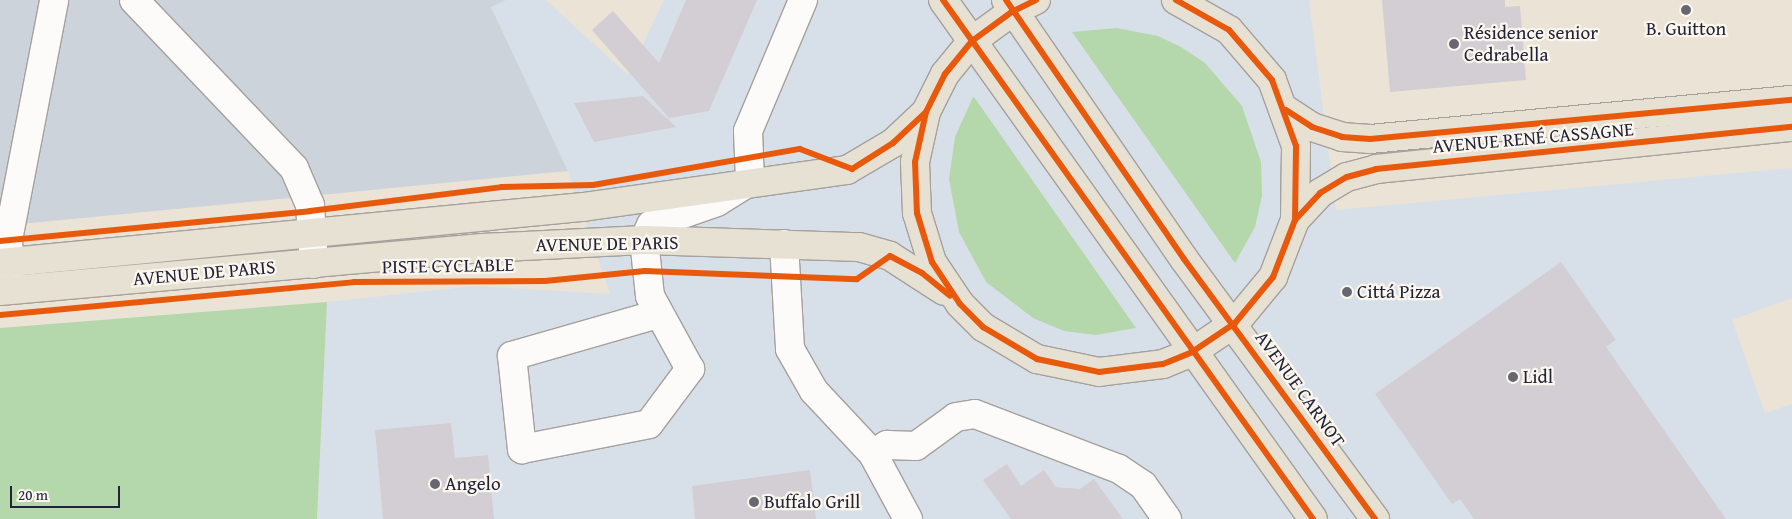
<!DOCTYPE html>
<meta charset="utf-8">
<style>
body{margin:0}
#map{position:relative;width:1792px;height:519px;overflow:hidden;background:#ebe3d6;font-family:"Gentium Book Plus",serif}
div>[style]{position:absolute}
.built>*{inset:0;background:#d7e0e9}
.industrial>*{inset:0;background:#cdd3da}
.green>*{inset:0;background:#b5d7ac}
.building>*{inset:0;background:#d3cdd4}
.roads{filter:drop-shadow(1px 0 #a5a09c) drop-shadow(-1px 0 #a5a09c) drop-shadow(0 1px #a5a09c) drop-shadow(0 -1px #a5a09c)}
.minor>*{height:28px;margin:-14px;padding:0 14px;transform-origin:14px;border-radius:14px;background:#fcfbf9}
.major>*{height:28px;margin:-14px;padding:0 14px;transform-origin:14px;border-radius:14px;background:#e7e1d4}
.cycleway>*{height:6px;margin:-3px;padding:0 3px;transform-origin:3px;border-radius:3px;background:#e8590c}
.dots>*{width:14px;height:14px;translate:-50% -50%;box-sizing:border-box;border:2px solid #fbf7ec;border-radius:50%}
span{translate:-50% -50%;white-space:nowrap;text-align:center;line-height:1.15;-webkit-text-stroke:4.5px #fbf7ec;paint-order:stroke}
.poi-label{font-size:19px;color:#22223b}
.left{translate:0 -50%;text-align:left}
.street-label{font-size:19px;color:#22223b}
.scale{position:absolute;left:10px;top:486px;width:110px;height:22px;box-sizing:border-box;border:2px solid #22223b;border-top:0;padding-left:6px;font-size:15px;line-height:18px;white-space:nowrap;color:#22223b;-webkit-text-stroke:4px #fbf7ec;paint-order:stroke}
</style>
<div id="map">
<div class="built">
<div style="clip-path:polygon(506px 0,546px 0,628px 75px,664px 0,1309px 0,1336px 210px,1792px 168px,1792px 298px,1732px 320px,1765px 413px,1792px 404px,1792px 519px,317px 519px,327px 302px,475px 286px,610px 294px,568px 171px,491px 7px)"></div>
</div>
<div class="industrial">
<div style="clip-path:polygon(0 0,506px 0,491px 7px,568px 171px,0 226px)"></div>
</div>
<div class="green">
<div style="clip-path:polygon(1117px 28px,1158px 36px,1181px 47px,1205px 63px,1242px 106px,1261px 162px,1262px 196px,1255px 227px,1235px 263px,1072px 32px)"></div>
<div style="clip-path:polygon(973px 97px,974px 97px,1136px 328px,1096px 335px,1064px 331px,1033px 318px,986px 282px,959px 232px,949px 179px,955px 137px)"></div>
<div style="clip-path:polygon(327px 302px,317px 519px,0 519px,0 328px)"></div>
</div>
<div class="building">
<div style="clip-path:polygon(686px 0,757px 0,709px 111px,669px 118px,592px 30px,613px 11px,659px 63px)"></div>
<div style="clip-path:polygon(1382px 0,1505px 0,1505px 7px,1520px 6px,1526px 80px,1390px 92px)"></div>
<div style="clip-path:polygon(643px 96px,676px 127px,594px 142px,574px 103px)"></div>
<div style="clip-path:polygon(1561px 262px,1616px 340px,1606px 347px,1726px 519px,1474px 519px,1460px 499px,1452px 504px,1375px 394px)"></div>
<div style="clip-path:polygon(451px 423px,455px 458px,488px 455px,494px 519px,383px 519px,375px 430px)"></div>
<div style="clip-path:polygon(1007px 464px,1021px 486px,1044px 470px,1056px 487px,1080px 489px,1094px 479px,1123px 519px,1011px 519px,983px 480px)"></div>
<div style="clip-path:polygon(810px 470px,816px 519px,695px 519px,692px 486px)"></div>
</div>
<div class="roads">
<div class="minor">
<div style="left:134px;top:0;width:232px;rotate:46.4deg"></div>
<div style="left:294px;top:168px;width:40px;rotate:66.6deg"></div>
<div style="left:310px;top:205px;width:59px;rotate:86.1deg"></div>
<div style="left:784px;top:244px;width:105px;rotate:86.7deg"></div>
<div style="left:790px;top:349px;width:48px;rotate:60.3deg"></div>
<div style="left:814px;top:391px;width:86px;rotate:46.9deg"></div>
<div style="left:873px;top:454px;width:74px;rotate:61.7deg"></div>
<div style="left:10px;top:287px;width:47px;rotate:-92.4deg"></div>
<div style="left:8px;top:240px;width:244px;rotate:-79.1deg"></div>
<div style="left:658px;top:314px;width:152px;rotate:164deg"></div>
<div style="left:512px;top:356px;width:94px;rotate:83.9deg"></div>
<div style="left:522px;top:449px;width:129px;rotate:-11.1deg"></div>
<div style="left:649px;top:424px;width:69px;rotate:-53.3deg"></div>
<div style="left:690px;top:369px;width:83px;rotate:-118.7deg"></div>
<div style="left:650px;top:296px;width:56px;rotate:-96.1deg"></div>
<div style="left:644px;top:240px;width:17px;rotate:-65deg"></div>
<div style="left:651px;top:225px;width:70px;rotate:-19.2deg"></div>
<div style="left:717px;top:202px;width:39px;rotate:-32deg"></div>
<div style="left:750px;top:181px;width:50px;rotate:-92.3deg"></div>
<div style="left:748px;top:131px;width:142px;rotate:-67.2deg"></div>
<div style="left:873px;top:454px;width:17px;rotate:-33deg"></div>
<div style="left:887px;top:445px;width:29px;rotate:2deg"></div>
<div style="left:916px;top:446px;width:49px;rotate:-35.9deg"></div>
<div style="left:956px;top:417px;width:19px;rotate:-9deg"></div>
<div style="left:975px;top:414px;width:154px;rotate:20.9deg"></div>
<div style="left:1119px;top:469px;width:29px;rotate:34deg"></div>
<div style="left:1143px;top:485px;width:42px;rotate:54.8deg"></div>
</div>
<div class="major">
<div style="left:943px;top:0;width:637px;rotate:54.51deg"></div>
<div style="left:1006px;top:0;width:314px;rotate:55.5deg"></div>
<div style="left:1184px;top:259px;width:323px;rotate:53.7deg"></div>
<div style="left:1036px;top:0;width:25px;rotate:154deg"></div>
<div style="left:1013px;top:11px;width:51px;rotate:143.8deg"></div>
<div style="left:972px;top:41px;width:43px;rotate:129.3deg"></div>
<div style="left:945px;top:74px;width:42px;rotate:116.6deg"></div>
<div style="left:926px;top:112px;width:51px;rotate:102.4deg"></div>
<div style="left:915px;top:162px;width:51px;rotate:87.8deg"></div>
<div style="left:917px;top:213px;width:51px;rotate:73deg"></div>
<div style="left:932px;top:262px;width:50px;rotate:56.3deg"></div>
<div style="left:960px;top:304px;width:33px;rotate:45deg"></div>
<div style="left:983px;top:327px;width:63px;rotate:30.7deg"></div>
<div style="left:1037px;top:359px;width:63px;rotate:11.8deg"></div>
<div style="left:1099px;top:372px;width:64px;rotate:-7.1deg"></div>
<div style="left:1163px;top:364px;width:31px;rotate:-22deg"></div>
<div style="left:1192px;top:352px;width:52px;rotate:-34deg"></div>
<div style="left:1235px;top:323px;width:60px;rotate:-50.4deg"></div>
<div style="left:1273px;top:277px;width:61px;rotate:-68.9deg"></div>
<div style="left:1295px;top:220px;width:74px;rotate:-89.2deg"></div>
<div style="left:1296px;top:146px;width:70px;rotate:-110deg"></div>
<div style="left:1272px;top:80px;width:66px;rotate:-130.7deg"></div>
<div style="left:1229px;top:30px;width:61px;rotate:-150.5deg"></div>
<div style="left:1286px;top:110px;width:31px;rotate:33deg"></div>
<div style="left:1312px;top:127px;width:32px;rotate:18deg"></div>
<div style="left:1342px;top:137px;width:28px;rotate:4deg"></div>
<div style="left:1370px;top:139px;width:424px;rotate:-5.3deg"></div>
<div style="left:1295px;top:220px;width:37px;rotate:-47deg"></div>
<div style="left:1320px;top:193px;width:31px;rotate:-31deg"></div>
<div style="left:1347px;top:177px;width:30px;rotate:-15deg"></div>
<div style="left:1376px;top:169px;width:418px;rotate:-5.8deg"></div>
<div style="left:0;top:263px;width:586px;rotate:-5.49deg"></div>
<div style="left:583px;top:207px;width:267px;rotate:-8deg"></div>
<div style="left:847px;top:170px;width:53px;rotate:-30.4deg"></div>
<div style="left:893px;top:143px;width:45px;rotate:-43.2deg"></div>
<div style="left:0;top:291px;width:484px;rotate:-5.1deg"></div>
<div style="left:482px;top:248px;width:162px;rotate:-2.8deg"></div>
<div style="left:644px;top:240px;width:215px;rotate:1.9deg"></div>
<div style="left:859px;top:247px;width:32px;rotate:16deg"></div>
<div style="left:890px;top:256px;width:64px;rotate:32.9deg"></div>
</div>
</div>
<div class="cycleway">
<div style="left:943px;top:0;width:637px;rotate:54.51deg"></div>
<div style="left:1006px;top:0;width:314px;rotate:55.5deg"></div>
<div style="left:1184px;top:259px;width:323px;rotate:53.7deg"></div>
<div style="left:1036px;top:0;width:25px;rotate:154deg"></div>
<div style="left:1013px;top:11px;width:51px;rotate:143.8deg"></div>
<div style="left:972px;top:41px;width:43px;rotate:129.3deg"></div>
<div style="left:945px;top:74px;width:42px;rotate:116.6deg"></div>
<div style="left:926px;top:112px;width:51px;rotate:102.4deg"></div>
<div style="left:915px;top:162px;width:51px;rotate:87.8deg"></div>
<div style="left:917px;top:213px;width:51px;rotate:73deg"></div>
<div style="left:932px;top:262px;width:50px;rotate:56.3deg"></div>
<div style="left:960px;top:304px;width:33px;rotate:45deg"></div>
<div style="left:983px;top:327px;width:63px;rotate:30.7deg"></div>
<div style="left:1037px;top:359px;width:63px;rotate:11.8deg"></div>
<div style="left:1099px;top:372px;width:64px;rotate:-7.1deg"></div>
<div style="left:1163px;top:364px;width:31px;rotate:-22deg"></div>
<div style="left:1192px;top:352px;width:52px;rotate:-34deg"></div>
<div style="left:1235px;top:323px;width:60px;rotate:-50.4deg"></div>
<div style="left:1273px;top:277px;width:61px;rotate:-68.9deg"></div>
<div style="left:1295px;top:220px;width:74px;rotate:-89.2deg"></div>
<div style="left:1296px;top:146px;width:70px;rotate:-110deg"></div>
<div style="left:1272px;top:80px;width:66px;rotate:-130.7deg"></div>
<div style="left:1229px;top:30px;width:61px;rotate:-150.5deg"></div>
<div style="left:1286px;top:110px;width:31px;rotate:33deg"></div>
<div style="left:1312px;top:127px;width:32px;rotate:18deg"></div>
<div style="left:1342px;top:137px;width:28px;rotate:4deg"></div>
<div style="left:1370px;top:139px;width:424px;rotate:-5.3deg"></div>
<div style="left:1295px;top:220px;width:37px;rotate:-47deg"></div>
<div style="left:1320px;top:193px;width:31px;rotate:-31deg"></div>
<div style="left:1347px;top:177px;width:30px;rotate:-15deg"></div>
<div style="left:1376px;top:169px;width:418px;rotate:-5.8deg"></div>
<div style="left:0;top:241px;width:311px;rotate:-5.5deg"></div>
<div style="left:310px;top:211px;width:193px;rotate:-7.1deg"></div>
<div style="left:502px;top:187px;width:91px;rotate:-1.3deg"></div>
<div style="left:593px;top:185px;width:210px;rotate:-9.9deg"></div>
<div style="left:800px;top:149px;width:56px;rotate:21deg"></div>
<div style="left:852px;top:169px;width:49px;rotate:-32.4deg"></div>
<div style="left:893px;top:143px;width:45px;rotate:-43.2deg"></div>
<div style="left:0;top:315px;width:356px;rotate:-5.3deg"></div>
<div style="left:354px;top:282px;width:191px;rotate:-0.3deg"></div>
<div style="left:545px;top:281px;width:100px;rotate:-5.7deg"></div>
<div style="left:645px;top:271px;width:212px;rotate:2.2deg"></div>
<div style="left:857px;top:279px;width:40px;rotate:-34.9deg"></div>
<div style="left:890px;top:256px;width:36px;rotate:28deg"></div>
<div style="left:922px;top:273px;width:36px;rotate:39deg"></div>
</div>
<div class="dots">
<div style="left:1686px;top:10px;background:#686671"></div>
<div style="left:1454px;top:44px;background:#686671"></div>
<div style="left:1347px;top:292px;background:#686671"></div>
<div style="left:1513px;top:377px;background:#686671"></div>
<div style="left:435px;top:484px;background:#686671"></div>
<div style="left:754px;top:502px;background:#686671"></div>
</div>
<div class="poi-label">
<span style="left:1686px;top:29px">B. Guitton</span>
<span class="left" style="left:1464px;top:44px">Résidence senior<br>Cedrabella</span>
<span class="left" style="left:1357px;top:292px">Cittá Pizza</span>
<span class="left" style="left:1523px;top:377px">Lidl</span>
<span class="left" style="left:445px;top:484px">Angelo</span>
<span class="left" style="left:764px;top:502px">Buffalo Grill</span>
</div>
<div class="street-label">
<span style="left:1533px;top:138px;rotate:-5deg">AVENUE RENÉ CASSAGNE</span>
<span style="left:607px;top:244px;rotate:-1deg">AVENUE DE PARIS</span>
<span style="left:448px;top:266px;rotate:-1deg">PISTE CYCLABLE</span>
<span style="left:204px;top:273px;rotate:-5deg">AVENUE DE PARIS</span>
<span style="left:1300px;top:389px;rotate:54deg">AVENUE CARNOT</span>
</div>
<div class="scale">20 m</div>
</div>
